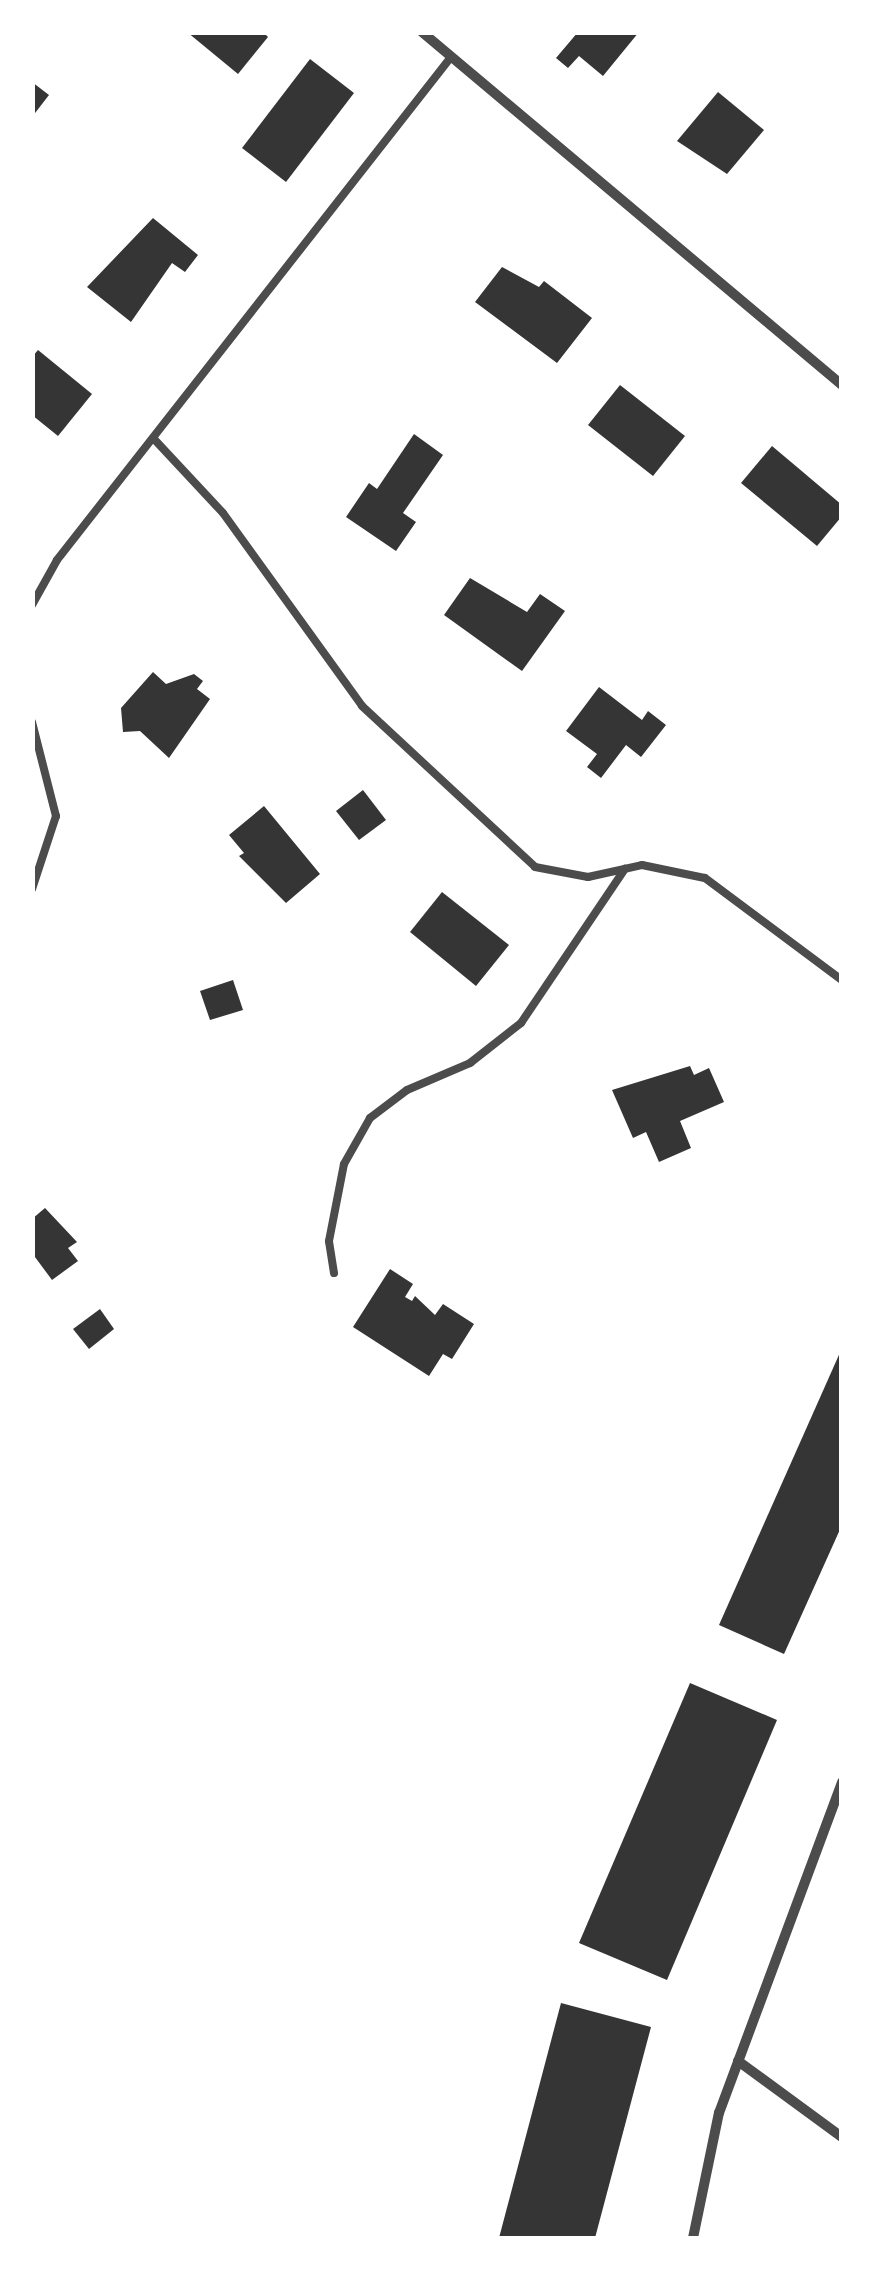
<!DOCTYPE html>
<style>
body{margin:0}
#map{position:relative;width:874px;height:2271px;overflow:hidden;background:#fff;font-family:"Noto Serif",serif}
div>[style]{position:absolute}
.building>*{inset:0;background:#353535}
.service>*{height:8px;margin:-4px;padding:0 4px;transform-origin:4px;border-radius:4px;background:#4c4c4c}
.minor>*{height:10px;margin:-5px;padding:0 5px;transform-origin:5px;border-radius:5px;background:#4c4c4c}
span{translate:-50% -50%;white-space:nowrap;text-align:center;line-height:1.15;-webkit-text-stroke:10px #fff;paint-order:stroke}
.frame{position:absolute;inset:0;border:35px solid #fff;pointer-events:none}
</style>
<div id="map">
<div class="building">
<div style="clip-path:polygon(187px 32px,263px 32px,268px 37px,238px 74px)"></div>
<div style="clip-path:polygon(578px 32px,639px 32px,603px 76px,579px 56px,568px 68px,556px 58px)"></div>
<div style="clip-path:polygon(310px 59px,354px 93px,286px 182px,242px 148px)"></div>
<div style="clip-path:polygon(32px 82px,49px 95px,32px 117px)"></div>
<div style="clip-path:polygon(718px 92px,764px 130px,727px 174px,677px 141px)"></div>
<div style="clip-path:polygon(153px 218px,198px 255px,185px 272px,172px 263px,131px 322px,87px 287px)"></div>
<div style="clip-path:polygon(502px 267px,539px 287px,544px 281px,592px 318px,557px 363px,475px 302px)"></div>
<div style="clip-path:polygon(38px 350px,92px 394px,58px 436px,32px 415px,32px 357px)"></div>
<div style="clip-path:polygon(620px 385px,685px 436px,653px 476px,588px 425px)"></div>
<div style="clip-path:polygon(414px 434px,443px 455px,403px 513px,416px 522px,396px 551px,346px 517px,369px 483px,377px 489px)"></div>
<div style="clip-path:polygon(772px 446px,842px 505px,842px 516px,817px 546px,741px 483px)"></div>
<div style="clip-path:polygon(470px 578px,527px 612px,540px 594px,565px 611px,522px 671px,444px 615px)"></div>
<div style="clip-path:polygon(153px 672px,166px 684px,194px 674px,203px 681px,197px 689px,210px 699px,169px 758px,140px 731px,123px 732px,121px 708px)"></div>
<div style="clip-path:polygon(599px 687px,642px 720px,648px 711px,666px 725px,641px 757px,626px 745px,601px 778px,587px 767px,597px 754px,566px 731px)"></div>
<div style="clip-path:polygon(363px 790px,386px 820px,359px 840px,336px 811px)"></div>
<div style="clip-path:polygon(264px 806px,320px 874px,286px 903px,239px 856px,244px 853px,229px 835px)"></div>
<div style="clip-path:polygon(442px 892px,509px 945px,476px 986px,410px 932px)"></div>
<div style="clip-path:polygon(233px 980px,243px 1010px,210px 1020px,200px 991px)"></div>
<div style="clip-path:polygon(690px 1066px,694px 1075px,709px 1068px,724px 1102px,680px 1121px,691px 1148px,659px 1162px,646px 1132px,633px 1138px,612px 1090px)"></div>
<div style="clip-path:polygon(45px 1208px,77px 1242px,68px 1248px,78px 1261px,52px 1280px,32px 1253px,32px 1219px)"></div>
<div style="clip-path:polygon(390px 1269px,413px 1284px,405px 1297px,412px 1301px,415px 1296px,435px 1315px,443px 1304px,474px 1324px,452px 1359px,443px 1354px,429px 1376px,353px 1327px)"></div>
<div style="clip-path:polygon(100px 1309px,114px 1329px,89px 1349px,73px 1329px)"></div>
<div style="clip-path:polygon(842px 1348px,842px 1525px,784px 1654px,719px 1625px)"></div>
<div style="clip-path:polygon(690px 1683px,777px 1720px,667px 1980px,579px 1943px)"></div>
<div style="clip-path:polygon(561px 2003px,651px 2027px,595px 2238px,499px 2238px)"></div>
</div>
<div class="service">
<div style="left:154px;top:439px;width:101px;rotate:47deg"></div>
<div style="left:223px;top:513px;width:238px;rotate:54.2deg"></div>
<div style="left:362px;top:706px;width:236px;rotate:42.9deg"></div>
<div style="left:535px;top:867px;width:54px;rotate:10.7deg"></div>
<div style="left:588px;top:877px;width:55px;rotate:-12.5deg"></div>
<div style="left:642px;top:865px;width:64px;rotate:11.7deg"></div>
<div style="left:705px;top:878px;width:171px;rotate:36.7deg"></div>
<div style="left:32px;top:605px;width:51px;rotate:-60.9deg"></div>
<div style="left:57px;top:560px;width:639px;rotate:-51.93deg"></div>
<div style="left:32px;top:722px;width:97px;rotate:75.7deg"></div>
<div style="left:56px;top:816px;width:77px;rotate:108.2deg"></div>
<div style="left:334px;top:1273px;width:32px;rotate:-99deg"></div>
<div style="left:329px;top:1241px;width:78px;rotate:-79deg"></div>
<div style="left:344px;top:1164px;width:53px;rotate:-60.5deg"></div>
<div style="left:370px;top:1118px;width:46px;rotate:-37.1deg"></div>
<div style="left:407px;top:1090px;width:69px;rotate:-23.2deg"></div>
<div style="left:470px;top:1063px;width:65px;rotate:-38.1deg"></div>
<div style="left:521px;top:1023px;width:186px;rotate:-56deg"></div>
</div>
<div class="minor">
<div style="left:422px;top:32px;width:549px;rotate:40.05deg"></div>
<div style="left:738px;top:2061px;width:129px;rotate:36.2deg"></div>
<div style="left:693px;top:2238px;width:128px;rotate:-78.3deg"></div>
<div style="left:719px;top:2113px;width:353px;rotate:-69.6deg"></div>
</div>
<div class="frame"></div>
</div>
